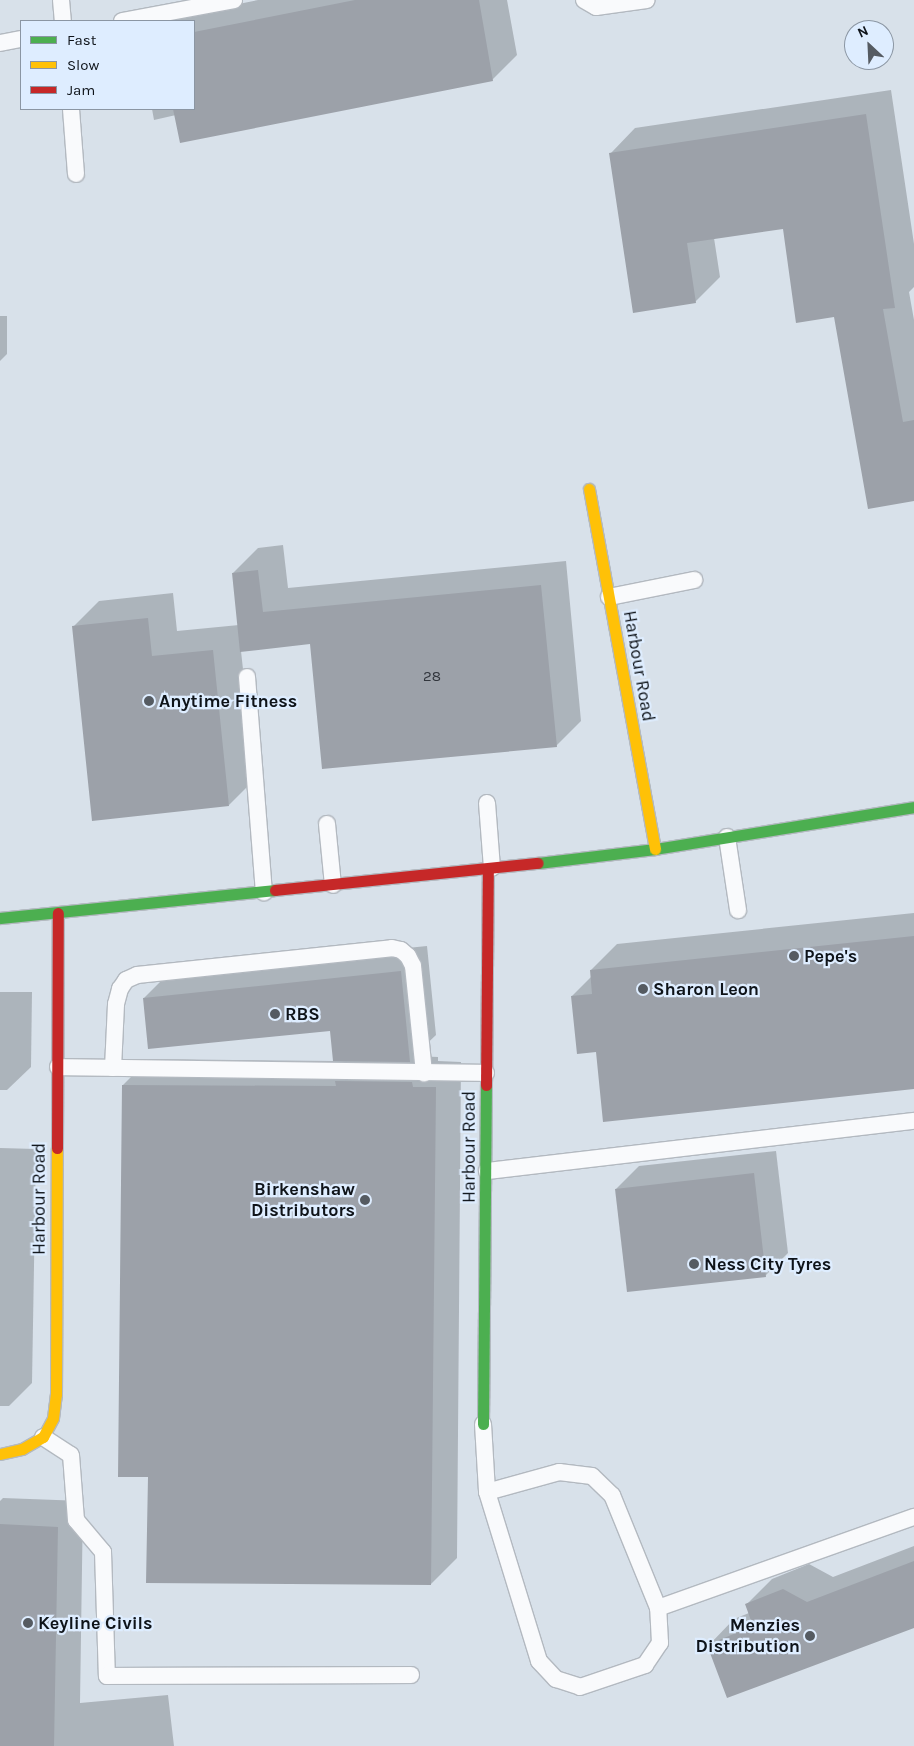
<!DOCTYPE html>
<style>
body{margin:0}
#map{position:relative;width:914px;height:1746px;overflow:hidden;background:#d8e1ea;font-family:Karla,sans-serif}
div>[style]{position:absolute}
.shadow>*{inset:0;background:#0003}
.building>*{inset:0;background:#9ca1a9}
.roads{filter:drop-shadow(1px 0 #b3b9c0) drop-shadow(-1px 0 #b3b9c0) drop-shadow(0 1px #b3b9c0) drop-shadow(0 -1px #b3b9c0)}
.lane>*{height:16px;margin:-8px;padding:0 8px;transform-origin:8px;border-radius:8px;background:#f9fafc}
.fast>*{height:11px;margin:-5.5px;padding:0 5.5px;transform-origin:5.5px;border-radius:5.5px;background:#4caf50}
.slow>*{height:11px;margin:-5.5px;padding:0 5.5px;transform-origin:5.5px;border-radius:5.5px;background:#ffc107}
.jam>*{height:11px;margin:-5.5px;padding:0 5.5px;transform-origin:5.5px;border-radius:5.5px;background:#c62828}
.dots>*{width:14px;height:14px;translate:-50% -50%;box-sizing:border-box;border:2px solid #deedff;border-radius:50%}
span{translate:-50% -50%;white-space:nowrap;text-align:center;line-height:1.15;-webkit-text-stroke:4.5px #deedff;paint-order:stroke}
.number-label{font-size:15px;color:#32363d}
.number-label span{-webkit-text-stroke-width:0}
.street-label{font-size:18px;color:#0e1319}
.poi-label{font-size:18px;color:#0e1319;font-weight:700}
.left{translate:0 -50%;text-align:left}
.right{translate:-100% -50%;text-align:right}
.legend{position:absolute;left:20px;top:20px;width:175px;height:90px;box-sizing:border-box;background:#deedff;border:1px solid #8b96a3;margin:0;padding:6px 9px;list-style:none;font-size:15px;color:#0e1319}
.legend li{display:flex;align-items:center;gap:10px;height:25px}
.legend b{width:25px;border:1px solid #8b96a3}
.north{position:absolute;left:844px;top:20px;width:50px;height:50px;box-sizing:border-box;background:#deedff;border:1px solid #8b96a3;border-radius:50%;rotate:335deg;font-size:14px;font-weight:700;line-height:20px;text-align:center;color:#0e1319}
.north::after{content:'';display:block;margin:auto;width:18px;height:22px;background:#555b62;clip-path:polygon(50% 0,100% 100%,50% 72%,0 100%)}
</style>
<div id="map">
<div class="shadow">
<div style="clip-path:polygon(258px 0,507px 0,517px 55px,492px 80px,176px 115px,154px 120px,152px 109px,194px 109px,194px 21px,161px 21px,164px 19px)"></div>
<div style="clip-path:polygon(891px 90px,914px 244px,914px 287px,909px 292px,914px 320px,914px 499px,835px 315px,784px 228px,714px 238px,720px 277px,695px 302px,611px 153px,635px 128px)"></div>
<div style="clip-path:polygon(0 316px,7px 316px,7px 354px,0 361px)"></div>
<div style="clip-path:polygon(283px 545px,288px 588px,566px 561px,581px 721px,556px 746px,311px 643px,241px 651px,255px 779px,229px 805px,73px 627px,99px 601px,173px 593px,177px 631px,239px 625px,233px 573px,258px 548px)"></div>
<div style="clip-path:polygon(914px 913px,914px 1088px,597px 1051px,572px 996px,592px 976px,591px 970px,617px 944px)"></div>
<div style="clip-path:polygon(427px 946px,436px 1035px,414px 1056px,438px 1057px,438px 1061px,461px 1062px,457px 1558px,431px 1584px,149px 1476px,123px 1085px,149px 1059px,334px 1061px,331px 1029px,144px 998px,170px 972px)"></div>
<div style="clip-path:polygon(0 992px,32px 992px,31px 1067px,7px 1090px,0 1090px)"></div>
<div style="clip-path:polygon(0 1148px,36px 1149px,32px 1383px,9px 1406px,0 1406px)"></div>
<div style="clip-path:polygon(776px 1151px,788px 1253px,765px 1276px,616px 1189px,639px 1166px)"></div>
<div style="clip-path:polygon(3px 1498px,83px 1501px,80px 1703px,168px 1695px,174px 1746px,0 1746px,0 1501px)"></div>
<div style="clip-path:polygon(914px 1546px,914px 1626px,709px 1645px,734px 1619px,749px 1613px,746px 1605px,772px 1579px,809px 1564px,833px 1577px)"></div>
</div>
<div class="building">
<div style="clip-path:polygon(355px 0,479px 0,493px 81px,180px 143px,173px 109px,194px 109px,194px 32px)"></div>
<div style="clip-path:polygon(866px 114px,895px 308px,883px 309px,903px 422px,914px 420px,914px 501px,868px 509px,834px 317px,796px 323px,783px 229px,687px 243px,696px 303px,633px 313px,609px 153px)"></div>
<div style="clip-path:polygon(258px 570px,263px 612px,541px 585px,557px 747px,322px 769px,310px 644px,240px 652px,232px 573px)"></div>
<div style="clip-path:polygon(148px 618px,152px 656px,213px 650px,229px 806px,92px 821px,72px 626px)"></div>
<div style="clip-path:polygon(914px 936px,914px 1089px,603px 1122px,596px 1052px,577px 1054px,571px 996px,592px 994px,590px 970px)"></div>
<div style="clip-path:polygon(401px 971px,410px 1062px,333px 1061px,330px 1031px,148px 1049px,143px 998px)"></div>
<div style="clip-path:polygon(335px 1081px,412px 1082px,413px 1087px,436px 1087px,431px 1585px,146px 1583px,148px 1477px,118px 1477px,122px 1085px,336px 1086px)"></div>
<div style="clip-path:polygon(754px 1173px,766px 1277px,627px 1292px,615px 1189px)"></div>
<div style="clip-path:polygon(0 1524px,58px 1527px,54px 1746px,0 1746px)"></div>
<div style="clip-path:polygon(914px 1561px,914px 1628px,727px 1698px,707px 1645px,753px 1626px,745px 1604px,783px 1589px,807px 1602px)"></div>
</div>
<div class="roads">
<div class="lane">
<div style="left:61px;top:0;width:21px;rotate:85deg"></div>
<div style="left:584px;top:0;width:14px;rotate:30deg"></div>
<div style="left:596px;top:7px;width:51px;rotate:-7.8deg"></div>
<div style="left:122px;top:21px;width:114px;rotate:-10.6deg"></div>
<div style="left:0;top:43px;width:21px;rotate:-11deg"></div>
<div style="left:71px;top:109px;width:65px;rotate:85.6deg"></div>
<div style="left:609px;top:597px;width:87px;rotate:-11.3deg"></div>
<div style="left:247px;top:677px;width:216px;rotate:85.5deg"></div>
<div style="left:487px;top:803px;width:65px;rotate:85.6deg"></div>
<div style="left:327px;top:824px;width:61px;rotate:84.4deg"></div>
<div style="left:727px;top:837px;width:74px;rotate:81.4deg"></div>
<div style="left:58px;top:1067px;width:428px;rotate:0.8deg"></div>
<div style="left:113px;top:1068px;width:64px;rotate:-87.3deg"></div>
<div style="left:116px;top:1004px;width:16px;rotate:-75deg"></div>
<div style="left:120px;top:989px;width:11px;rotate:-56deg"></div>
<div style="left:126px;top:980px;width:12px;rotate:-24deg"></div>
<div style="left:137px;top:975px;width:256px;rotate:-6deg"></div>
<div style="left:392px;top:948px;width:9px;rotate:13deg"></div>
<div style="left:401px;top:950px;width:9px;rotate:41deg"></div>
<div style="left:408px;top:956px;width:11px;rotate:63deg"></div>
<div style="left:413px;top:966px;width:108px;rotate:84.1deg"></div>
<div style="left:487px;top:1171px;width:430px;rotate:-6.7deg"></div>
<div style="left:483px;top:1424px;width:68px;rotate:86.6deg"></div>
<div style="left:487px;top:1492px;width:177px;rotate:72.9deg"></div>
<div style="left:539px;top:1661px;width:25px;rotate:47deg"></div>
<div style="left:556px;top:1679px;width:25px;rotate:18deg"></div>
<div style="left:580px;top:1687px;width:69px;rotate:-18.7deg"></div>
<div style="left:645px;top:1665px;width:27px;rotate:-56deg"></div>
<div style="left:660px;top:1643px;width:35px;rotate:-93deg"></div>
<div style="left:658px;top:1608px;width:272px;rotate:-19.6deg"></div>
<div style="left:43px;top:1437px;width:33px;rotate:33deg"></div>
<div style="left:71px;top:1455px;width:65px;rotate:85.6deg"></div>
<div style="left:76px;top:1520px;width:42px;rotate:49.8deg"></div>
<div style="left:103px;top:1552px;width:124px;rotate:88.2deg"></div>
<div style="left:107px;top:1676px;width:304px;rotate:-0.2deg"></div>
<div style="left:487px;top:1492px;width:75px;rotate:-15.5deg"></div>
<div style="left:559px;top:1472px;width:33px;rotate:7deg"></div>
<div style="left:592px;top:1476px;width:28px;rotate:44deg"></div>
<div style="left:612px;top:1495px;width:122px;rotate:67.8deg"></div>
</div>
<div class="fast">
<div style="left:538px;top:863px;width:118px;rotate:-6.8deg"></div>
<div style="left:655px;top:849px;width:262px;rotate:-9.2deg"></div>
<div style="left:0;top:918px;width:276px;rotate:-5.8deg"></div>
<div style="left:483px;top:1424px;width:339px;rotate:-89.5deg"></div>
</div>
<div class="slow">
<div style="left:589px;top:489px;width:366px;rotate:79.6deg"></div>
<div style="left:0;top:1454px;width:23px;rotate:-13deg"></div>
<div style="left:22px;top:1449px;width:24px;rotate:-30deg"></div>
<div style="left:43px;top:1437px;width:21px;rotate:-62deg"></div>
<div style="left:53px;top:1418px;width:24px;rotate:-83deg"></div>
<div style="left:56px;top:1394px;width:246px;rotate:-89.8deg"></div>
</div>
<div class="jam">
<div style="left:275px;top:890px;width:264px;rotate:-5.9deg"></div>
<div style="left:486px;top:1085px;width:216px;rotate:-89.5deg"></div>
<div style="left:57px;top:1148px;width:235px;rotate:-89.8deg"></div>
</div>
</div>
<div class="dots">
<div style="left:149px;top:701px;background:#555b62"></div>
<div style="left:794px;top:956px;background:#555b62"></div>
<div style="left:643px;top:989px;background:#555b62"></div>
<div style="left:275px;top:1014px;background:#555b62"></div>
<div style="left:365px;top:1200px;background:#555b62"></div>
<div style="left:694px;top:1264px;background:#555b62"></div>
<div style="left:28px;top:1623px;background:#555b62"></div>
<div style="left:810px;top:1636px;background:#555b62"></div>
</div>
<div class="number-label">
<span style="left:432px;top:677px">28</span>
</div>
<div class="street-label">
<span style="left:639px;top:666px;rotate:80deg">Harbour Road</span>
<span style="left:469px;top:1147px;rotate:-90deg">Harbour Road</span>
<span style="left:39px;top:1199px;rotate:-90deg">Harbour Road</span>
</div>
<div class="poi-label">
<span class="left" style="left:159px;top:701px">Anytime Fitness</span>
<span class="left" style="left:804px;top:956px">Pepe's</span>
<span class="left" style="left:653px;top:989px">Sharon Leon</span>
<span class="left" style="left:285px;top:1014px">RBS</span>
<span class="right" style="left:355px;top:1200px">Birkenshaw<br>Distributors</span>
<span class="left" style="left:704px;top:1264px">Ness City Tyres</span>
<span class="left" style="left:38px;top:1623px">Keyline Civils</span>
<span class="right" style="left:800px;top:1636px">Menzies<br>Distribution</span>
</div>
<ul class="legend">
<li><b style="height:6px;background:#4caf50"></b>Fast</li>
<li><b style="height:6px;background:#ffc107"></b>Slow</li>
<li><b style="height:6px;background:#c62828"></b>Jam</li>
</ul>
<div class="north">N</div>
</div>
